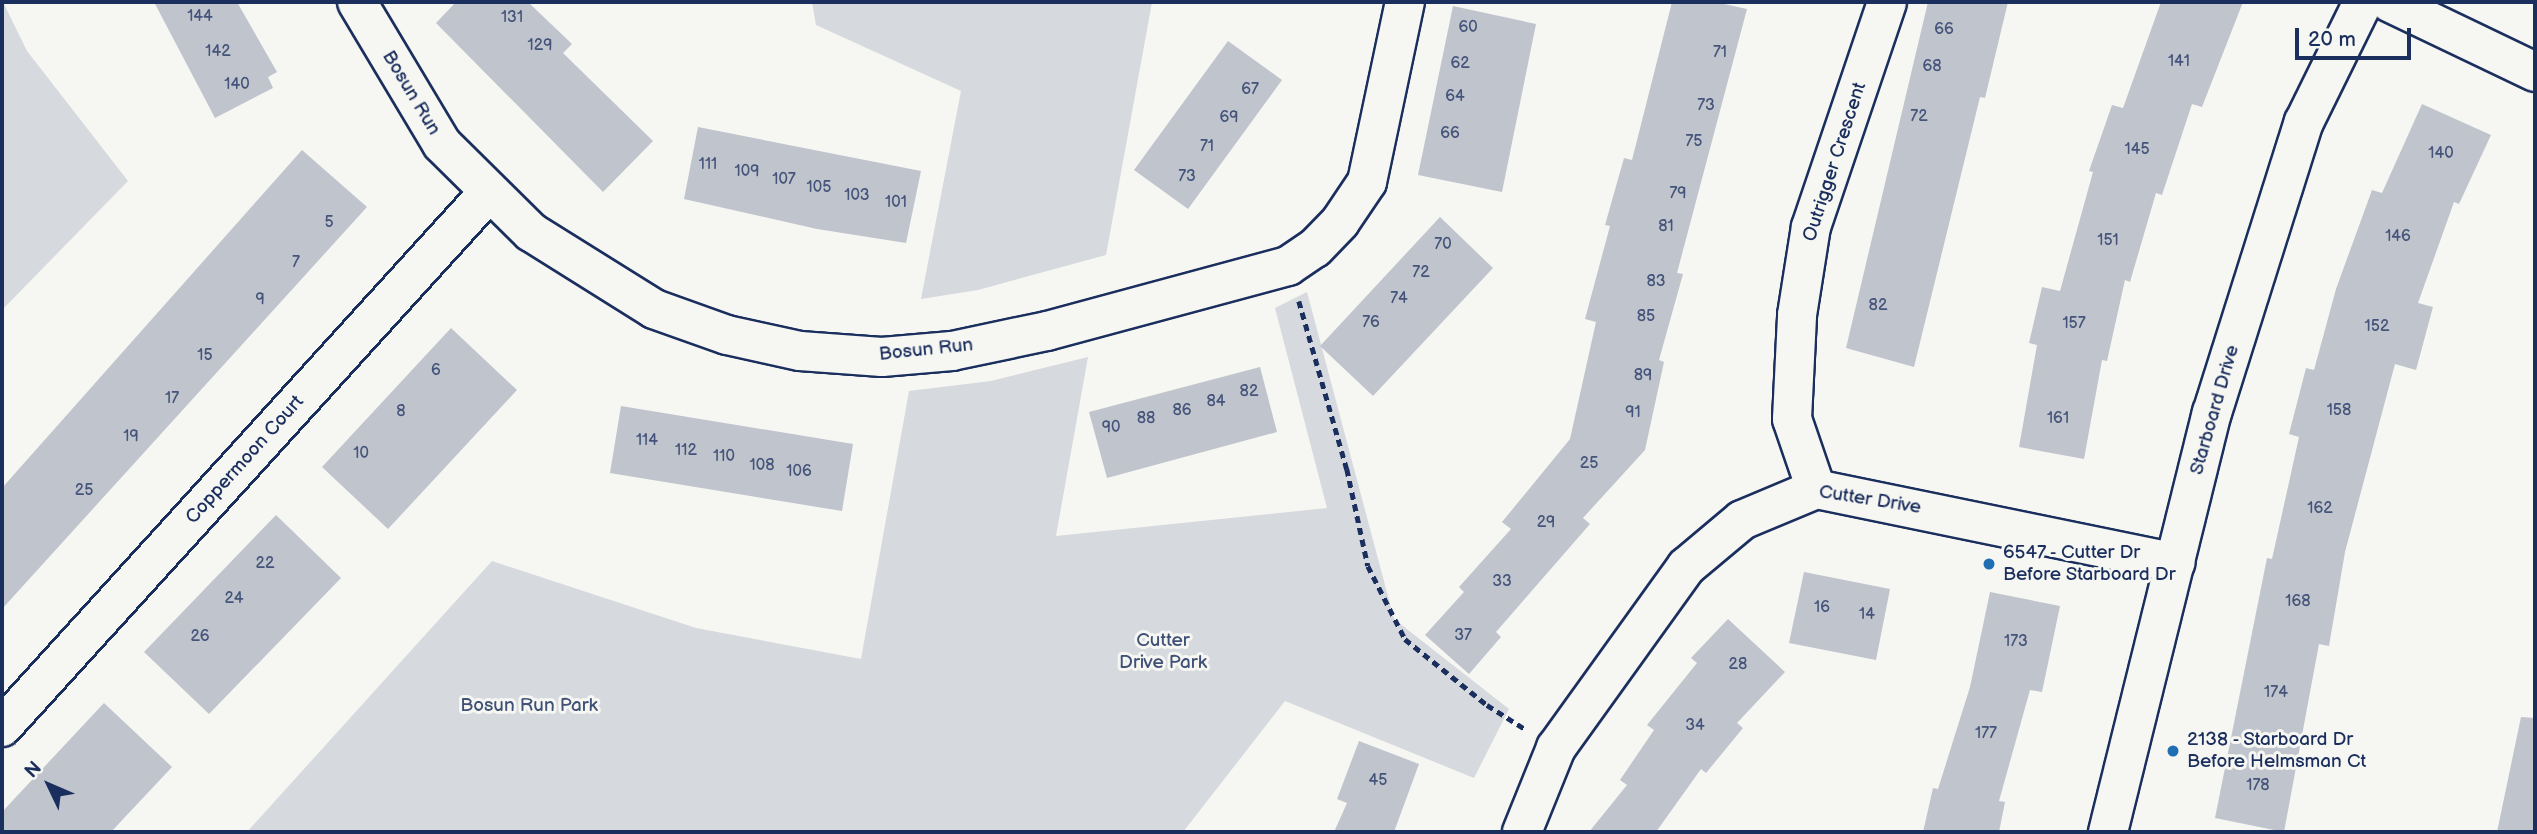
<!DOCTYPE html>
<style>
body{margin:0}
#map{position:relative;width:2537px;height:834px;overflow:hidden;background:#f6f6f2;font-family:"Balsamiq Sans",sans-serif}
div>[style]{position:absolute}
.green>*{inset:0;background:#d6d9dd}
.building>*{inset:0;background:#c0c4cd}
.path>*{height:4.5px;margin-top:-2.25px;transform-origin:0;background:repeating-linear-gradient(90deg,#1b2f5e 0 7px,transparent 0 12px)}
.roads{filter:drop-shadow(2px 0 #1b2f5e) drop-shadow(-2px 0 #1b2f5e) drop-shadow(0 2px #1b2f5e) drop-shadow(0 -2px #1b2f5e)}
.street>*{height:38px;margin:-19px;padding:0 19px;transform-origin:19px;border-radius:19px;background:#f6f6f2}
.secondary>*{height:38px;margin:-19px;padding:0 19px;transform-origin:19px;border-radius:19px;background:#f6f6f2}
.dots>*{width:19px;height:19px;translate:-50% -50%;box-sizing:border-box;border:4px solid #f6f6f2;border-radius:50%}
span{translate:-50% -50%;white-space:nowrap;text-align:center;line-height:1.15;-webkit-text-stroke:6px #f6f6f2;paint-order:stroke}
.number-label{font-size:16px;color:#44547a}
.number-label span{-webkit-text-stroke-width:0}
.street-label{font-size:19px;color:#1b2f5e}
.poi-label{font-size:19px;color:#1b2f5e}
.left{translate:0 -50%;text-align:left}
.park-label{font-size:19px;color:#405177}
.frame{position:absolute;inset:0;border:4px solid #1b2f5e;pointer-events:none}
.north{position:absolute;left:14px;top:750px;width:70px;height:70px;-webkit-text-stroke:5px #f6f6f2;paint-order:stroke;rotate:314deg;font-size:19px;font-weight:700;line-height:28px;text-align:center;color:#1b2f5e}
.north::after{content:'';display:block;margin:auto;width:24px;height:32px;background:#1b2f5e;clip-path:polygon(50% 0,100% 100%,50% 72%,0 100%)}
.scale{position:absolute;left:2295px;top:28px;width:116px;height:32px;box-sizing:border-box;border:4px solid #1b2f5e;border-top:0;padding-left:9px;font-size:21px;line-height:24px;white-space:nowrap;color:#1b2f5e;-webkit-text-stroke:5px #f6f6f2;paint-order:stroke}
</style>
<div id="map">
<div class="green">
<div style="clip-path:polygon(3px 2px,27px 51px,128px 181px,2px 310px)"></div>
<div style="clip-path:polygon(812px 2px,1152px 2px,1106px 255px,978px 290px,921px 299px,961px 91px,816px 25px)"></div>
<div style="clip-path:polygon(1307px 292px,1394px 619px,1509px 709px,1474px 778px,1285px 701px,1183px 832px,247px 832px,492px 561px,696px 628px,861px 659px,909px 391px,991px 381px,1088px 357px,1056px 536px,1327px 508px,1275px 308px)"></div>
</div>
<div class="building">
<div style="clip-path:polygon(154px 2px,237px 2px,277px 72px,268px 77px,273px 88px,215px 118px)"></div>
<div style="clip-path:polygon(456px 2px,528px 2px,572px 44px,563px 53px,653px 141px,603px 192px,436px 23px)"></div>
<div style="clip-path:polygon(1672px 2px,1715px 2px,1747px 9px,1677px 273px,1683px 274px,1659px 360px,1664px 362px,1645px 450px,1583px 518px,1590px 524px,1496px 632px,1501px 637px,1469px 674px,1425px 635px,1464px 592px,1459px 587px,1511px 529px,1502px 522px,1570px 439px,1596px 322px,1585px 319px,1610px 226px,1605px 225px,1624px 158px,1632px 160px)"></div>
<div style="clip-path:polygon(1928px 2px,2008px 2px,1985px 98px,1980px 97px,1914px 367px,1846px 348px)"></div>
<div style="clip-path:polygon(2161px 2px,2243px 2px,2202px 107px,2192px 104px,2162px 195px,2156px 193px,2130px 282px,2125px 280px,2107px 361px,2102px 360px,2084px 459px,2019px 447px,2037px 345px,2029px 343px,2042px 287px,2060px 291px,2093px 172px,2089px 171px,2112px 105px,2123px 108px)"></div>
<div style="clip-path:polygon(1453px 6px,1536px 24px,1502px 192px,1418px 175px)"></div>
<div style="clip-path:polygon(1228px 41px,1282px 80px,1188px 209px,1134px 170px)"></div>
<div style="clip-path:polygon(2422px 104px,2491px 135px,2459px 204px,2454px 202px,2418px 303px,2433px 307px,2416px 370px,2395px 364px,2345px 552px,2329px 646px,2319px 644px,2284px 832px,2215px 818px,2267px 558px,2272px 559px,2299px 437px,2289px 434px,2306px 368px,2314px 370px,2336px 289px,2372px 190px,2382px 193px)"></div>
<div style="clip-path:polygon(698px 127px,921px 171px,906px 243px,817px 229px,684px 199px)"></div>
<div style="clip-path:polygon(302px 150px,367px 207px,2px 609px,2px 488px)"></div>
<div style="clip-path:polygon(1440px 217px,1493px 268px,1373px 396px,1320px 346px)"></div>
<div style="clip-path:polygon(451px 328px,517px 390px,388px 529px,322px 467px)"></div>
<div style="clip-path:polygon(1260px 367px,1277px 432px,1107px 478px,1089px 412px)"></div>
<div style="clip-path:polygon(621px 406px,853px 444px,842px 511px,610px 473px)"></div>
<div style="clip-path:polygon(276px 515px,341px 578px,209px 714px,144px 652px)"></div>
<div style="clip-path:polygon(1804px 572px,1890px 589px,1876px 660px,1789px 643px)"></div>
<div style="clip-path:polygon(1990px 592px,2060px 606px,2042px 692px,2030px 690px,1999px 801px,2005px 802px,1999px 832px,1923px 832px,1933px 788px,1938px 789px,1970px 687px)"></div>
<div style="clip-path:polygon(1728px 619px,1785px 672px,1737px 723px,1743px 728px,1706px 773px,1701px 769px,1656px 832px,1589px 832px,1627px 785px,1620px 780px,1654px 730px,1647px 725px,1697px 663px,1691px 658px)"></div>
<div style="clip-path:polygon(104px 703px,172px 767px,111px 832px,2px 832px,2px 812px)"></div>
<div style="clip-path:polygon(2521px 717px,2535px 718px,2535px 832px,2497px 832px)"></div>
<div style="clip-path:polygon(1359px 741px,1419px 764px,1394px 832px,1334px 832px,1347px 803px,1337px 799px)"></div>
</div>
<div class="path">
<div style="left:1299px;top:301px;width:175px;rotate:74.1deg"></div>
<div style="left:1347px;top:469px;width:99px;rotate:77.8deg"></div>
<div style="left:1368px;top:566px;width:82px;rotate:63.1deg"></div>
<div style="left:1405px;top:639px;width:105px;rotate:38.8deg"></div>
<div style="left:1487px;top:705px;width:45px;rotate:32.3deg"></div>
</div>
<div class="roads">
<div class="street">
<div style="left:357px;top:2px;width:165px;rotate:59.1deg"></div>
<div style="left:442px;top:144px;width:125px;rotate:44.7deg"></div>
<div style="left:531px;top:232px;width:145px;rotate:32deg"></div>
<div style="left:654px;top:309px;width:77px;rotate:19.6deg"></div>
<div style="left:727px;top:335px;width:75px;rotate:12.4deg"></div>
<div style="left:800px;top:351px;width:82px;rotate:4.2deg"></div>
<div style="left:882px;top:357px;width:70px;rotate:-4.9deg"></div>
<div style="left:952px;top:351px;width:97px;rotate:-11.9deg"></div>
<div style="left:1047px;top:331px;width:250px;rotate:-15.1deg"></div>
<div style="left:1288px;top:266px;width:32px;rotate:-34deg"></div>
<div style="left:1315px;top:248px;width:36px;rotate:-46deg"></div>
<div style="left:1340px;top:222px;width:48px;rotate:-56deg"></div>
<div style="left:1367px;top:182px;width:184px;rotate:-78.1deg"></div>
<div style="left:2389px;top:2px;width:162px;rotate:25.6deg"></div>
<div style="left:1816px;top:489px;width:74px;rotate:-108.9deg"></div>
<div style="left:1792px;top:419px;width:104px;rotate:-87.2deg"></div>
<div style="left:1797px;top:315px;width:89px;rotate:-81deg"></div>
<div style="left:1811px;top:227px;width:237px;rotate:-71.3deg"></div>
<div style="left:2px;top:727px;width:722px;rotate:-47.69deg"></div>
<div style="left:1522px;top:832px;width:91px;rotate:-68deg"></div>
<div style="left:1556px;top:748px;width:223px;rotate:-54.3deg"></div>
<div style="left:1686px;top:567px;width:73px;rotate:-40deg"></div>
<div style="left:1742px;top:520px;width:80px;rotate:-22.7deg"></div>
<div style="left:1816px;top:489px;width:367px;rotate:11.6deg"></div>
</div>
<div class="secondary">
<div style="left:2108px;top:832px;width:432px;rotate:-76.1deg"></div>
<div style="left:2212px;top:413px;width:305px;rotate:-72.5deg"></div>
<div style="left:2304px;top:122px;width:134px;rotate:-63.8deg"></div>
</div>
</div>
<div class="dots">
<div style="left:1989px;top:564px;background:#1f6fb2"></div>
<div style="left:2173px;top:751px;background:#1f6fb2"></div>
</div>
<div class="number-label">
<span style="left:200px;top:17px">144</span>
<span style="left:512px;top:18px">131</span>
<span style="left:1468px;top:28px">60</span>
<span style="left:1944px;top:30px">66</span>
<span style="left:540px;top:46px">129</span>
<span style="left:218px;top:52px">142</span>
<span style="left:1720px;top:53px">71</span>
<span style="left:2179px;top:62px">141</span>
<span style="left:1460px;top:64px">62</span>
<span style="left:1932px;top:67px">68</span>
<span style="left:237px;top:85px">140</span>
<span style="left:1250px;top:90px">67</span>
<span style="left:1455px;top:97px">64</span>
<span style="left:1706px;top:106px">73</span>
<span style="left:1919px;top:117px">72</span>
<span style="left:1229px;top:118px">69</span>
<span style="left:1450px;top:134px">66</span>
<span style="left:1694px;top:142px">75</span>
<span style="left:1207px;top:147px">71</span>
<span style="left:2137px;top:150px">145</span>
<span style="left:2441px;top:154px">140</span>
<span style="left:708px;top:165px">111</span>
<span style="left:747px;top:172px">109</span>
<span style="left:1187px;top:177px">73</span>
<span style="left:784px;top:180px">107</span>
<span style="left:819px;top:188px">105</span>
<span style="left:1678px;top:194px">79</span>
<span style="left:857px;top:196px">103</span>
<span style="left:896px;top:203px">101</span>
<span style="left:329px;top:223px">5</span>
<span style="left:1666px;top:227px">81</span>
<span style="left:2398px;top:237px">146</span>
<span style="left:2108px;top:241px">151</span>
<span style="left:1443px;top:245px">70</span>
<span style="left:296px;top:263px">7</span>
<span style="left:1421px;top:273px">72</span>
<span style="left:1656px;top:282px">83</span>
<span style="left:1399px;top:299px">74</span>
<span style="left:260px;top:300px">9</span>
<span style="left:1878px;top:306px">82</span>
<span style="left:1646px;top:317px">85</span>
<span style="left:1371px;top:323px">76</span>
<span style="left:2074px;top:324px">157</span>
<span style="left:2377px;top:327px">152</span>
<span style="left:205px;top:356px">15</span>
<span style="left:436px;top:371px">6</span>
<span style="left:1643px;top:376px">89</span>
<span style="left:1249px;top:392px">82</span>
<span style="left:172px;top:399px">17</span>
<span style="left:1216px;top:402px">84</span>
<span style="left:1182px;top:411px">86</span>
<span style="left:2339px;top:411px">158</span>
<span style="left:401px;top:412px">8</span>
<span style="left:1633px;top:413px">91</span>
<span style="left:1146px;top:419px">88</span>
<span style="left:2058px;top:419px">161</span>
<span style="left:1111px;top:428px">90</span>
<span style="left:131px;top:437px">19</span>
<span style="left:647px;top:441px">114</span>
<span style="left:686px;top:451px">112</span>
<span style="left:361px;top:454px">10</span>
<span style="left:724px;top:457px">110</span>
<span style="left:1589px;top:464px">25</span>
<span style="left:762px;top:466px">108</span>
<span style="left:799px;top:472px">106</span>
<span style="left:84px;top:491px">25</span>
<span style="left:2320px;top:509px">162</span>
<span style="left:1546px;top:523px">29</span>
<span style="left:265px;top:564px">22</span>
<span style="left:1502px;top:582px">33</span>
<span style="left:234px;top:599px">24</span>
<span style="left:2298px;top:602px">168</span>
<span style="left:1822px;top:608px">16</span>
<span style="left:1867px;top:615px">14</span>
<span style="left:1463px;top:636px">37</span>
<span style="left:200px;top:637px">26</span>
<span style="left:2016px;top:642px">173</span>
<span style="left:1738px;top:665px">28</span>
<span style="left:2276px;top:693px">174</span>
<span style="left:1695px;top:726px">34</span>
<span style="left:1986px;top:734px">177</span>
<span style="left:1378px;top:781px">45</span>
<span style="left:2258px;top:786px">178</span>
</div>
<div class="street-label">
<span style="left:411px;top:93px;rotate:59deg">Bosun Run</span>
<span style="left:1835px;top:162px;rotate:-72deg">Outrigger Crescent</span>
<span style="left:926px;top:350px;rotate:-6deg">Bosun Run</span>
<span style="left:2215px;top:410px;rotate:-74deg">Starboard Drive</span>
<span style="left:245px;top:460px;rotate:-48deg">Coppermoon Court</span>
<span style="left:1870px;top:500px;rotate:9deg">Cutter Drive</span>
</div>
<div class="poi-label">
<span class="left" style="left:2003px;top:564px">6547 - Cutter Dr<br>Before Starboard Dr</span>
<span class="left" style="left:2187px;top:751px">2138 - Starboard Dr<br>Before Helmsman Ct</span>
</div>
<div class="park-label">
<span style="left:1163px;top:652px">Cutter<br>Drive Park</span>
<span style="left:529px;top:706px">Bosun Run Park</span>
</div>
<div class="frame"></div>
<div class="north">N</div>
<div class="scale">20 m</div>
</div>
